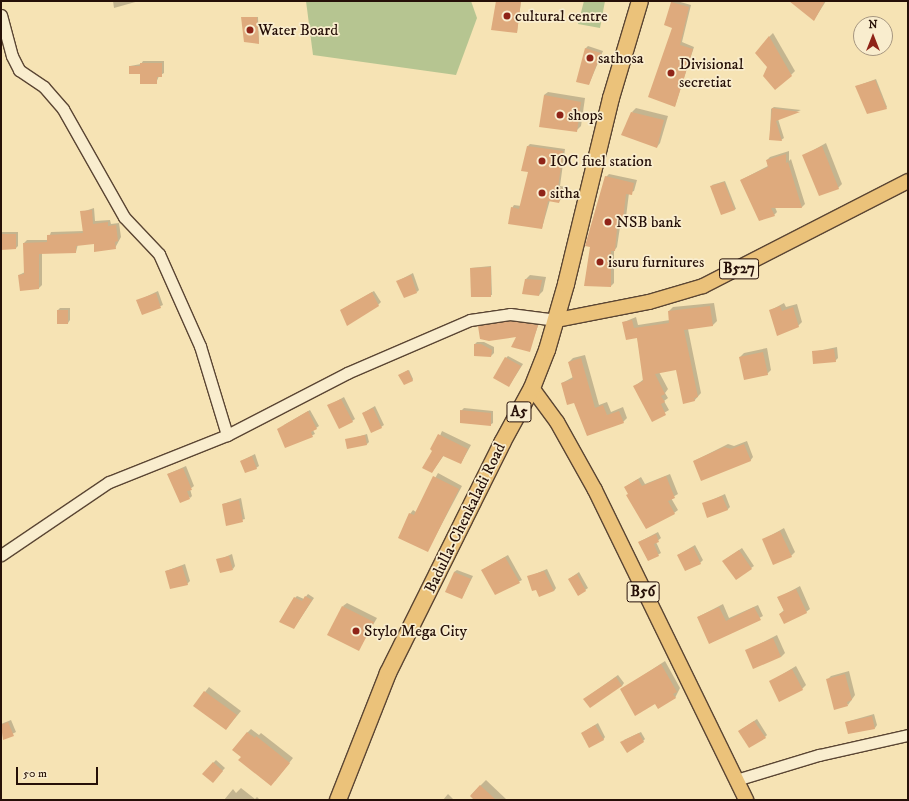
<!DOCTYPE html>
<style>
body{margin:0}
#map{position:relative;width:909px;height:801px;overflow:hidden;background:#f6e3b4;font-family:"IM FELL DW Pica",serif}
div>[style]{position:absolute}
.green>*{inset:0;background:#b6c591}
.shadow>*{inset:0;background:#0003}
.building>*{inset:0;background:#deaa7d}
.roads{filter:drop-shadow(1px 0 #5a4533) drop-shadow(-1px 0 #5a4533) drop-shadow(0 1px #5a4533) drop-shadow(0 -1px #5a4533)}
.minor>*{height:11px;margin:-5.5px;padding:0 5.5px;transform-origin:5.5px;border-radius:5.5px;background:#f9edce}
.major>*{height:14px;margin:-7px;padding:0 7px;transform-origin:7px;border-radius:7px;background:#ebc27a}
.highway>*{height:16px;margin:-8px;padding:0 8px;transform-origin:8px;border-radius:8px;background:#ebc27a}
.dots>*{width:11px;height:11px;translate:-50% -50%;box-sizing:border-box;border:2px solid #f9edce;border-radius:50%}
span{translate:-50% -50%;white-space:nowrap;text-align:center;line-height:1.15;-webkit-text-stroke:3.5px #f9edce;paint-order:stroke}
.shield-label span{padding:1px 3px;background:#f9edce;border:1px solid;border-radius:3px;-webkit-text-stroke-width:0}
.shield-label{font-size:15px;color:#261008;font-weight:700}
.poi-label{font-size:16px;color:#261008}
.left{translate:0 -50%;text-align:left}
.street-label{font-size:16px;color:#261008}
.frame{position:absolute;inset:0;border:2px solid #261008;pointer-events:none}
.north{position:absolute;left:853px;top:16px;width:40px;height:40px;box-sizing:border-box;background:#f9edce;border:1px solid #a5957f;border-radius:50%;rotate:0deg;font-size:11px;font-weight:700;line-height:16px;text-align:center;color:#261008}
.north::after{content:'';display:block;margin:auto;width:14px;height:18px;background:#8f2418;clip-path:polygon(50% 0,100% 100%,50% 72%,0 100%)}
.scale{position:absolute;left:16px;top:767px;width:82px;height:18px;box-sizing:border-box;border:2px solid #261008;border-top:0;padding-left:5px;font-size:12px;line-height:14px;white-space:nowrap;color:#261008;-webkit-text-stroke:3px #f9edce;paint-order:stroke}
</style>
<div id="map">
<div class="green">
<div style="clip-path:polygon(306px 1px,471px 1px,477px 18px,456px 75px,313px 55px)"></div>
<div style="clip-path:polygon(584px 1px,605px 1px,600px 28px,578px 24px)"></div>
</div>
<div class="shadow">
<div style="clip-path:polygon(113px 1px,139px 1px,114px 8px)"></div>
<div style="clip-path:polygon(497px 1px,521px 1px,517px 32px)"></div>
<div style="clip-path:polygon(677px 1px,691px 5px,682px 42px,694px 47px,675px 106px,671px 2px)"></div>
<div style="clip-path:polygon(791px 1px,826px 1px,814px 20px)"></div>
<div style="clip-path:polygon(243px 17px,258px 17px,259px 43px,242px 18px)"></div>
<div style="clip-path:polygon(773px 33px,795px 71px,791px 75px,768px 67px,769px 37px)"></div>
<div style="clip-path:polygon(588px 46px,603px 51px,589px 84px,586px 48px)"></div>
<div style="clip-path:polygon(143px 61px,164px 61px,164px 73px,159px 76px,156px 83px,130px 66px,141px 64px)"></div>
<div style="clip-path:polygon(876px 79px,887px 107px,886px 108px,857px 86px)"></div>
<div style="clip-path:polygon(548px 92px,585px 98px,581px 126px,577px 130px,544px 95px)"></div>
<div style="clip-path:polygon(774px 107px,801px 110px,778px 119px,784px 138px,781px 140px,770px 139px,771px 109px)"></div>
<div style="clip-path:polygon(636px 108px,668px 116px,660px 143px,657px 147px,632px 112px)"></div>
<div style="clip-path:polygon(826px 143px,842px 184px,838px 188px,803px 156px)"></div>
<div style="clip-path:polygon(530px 144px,565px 149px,560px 186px,565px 187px,561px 199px,559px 202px,550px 200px,542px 228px,512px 208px,514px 205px,521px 206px,529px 171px,528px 146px)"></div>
<div style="clip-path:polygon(789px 151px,789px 161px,791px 159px,805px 204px,802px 207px,775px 207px,777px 212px,774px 215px,741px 180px,768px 166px,767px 160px,770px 157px)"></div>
<div style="clip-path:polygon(609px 174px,637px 180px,634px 191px,629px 193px,625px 225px,620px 227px,617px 247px,614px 251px,614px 283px,611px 286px,585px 285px,591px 246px,606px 177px)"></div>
<div style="clip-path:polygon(725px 181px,736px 209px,722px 214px,712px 185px)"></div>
<div style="clip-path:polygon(94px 208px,95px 221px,110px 220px,111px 224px,119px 223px,121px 237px,115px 248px,94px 242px,78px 244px,76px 252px,42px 253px,42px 285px,39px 288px,19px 275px,25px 272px,24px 243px,27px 240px,48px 240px,51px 232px,84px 231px,82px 212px)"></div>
<div style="clip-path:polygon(1px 232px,18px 232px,18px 246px,16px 248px,1px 249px)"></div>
<div style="clip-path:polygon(491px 266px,492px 295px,472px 296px,471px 268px)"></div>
<div style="clip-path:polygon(413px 273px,419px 290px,417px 292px,398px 281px)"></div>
<div style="clip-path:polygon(530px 275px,546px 277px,543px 291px,539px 295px,526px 279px)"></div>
<div style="clip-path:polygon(158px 291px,163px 305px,142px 314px,137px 301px)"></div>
<div style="clip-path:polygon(374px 291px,381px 302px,378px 305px,341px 310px)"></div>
<div style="clip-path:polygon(714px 303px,717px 321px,713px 325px,688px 329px,701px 393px,694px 401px,677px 369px,659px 372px,668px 389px,665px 393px,668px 398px,664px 401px,669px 410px,652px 420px,635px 386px,644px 379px,637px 336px,624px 322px,636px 317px,638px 325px,670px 320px,669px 311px,673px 307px)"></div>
<div style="clip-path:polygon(784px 303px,786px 307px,797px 304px,802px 322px,798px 326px,771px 310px)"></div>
<div style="clip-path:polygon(60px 308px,70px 308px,70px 320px,68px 323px,58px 310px)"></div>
<div style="clip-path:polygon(513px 319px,539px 323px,529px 351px,518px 336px,479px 326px)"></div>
<div style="clip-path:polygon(477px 342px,484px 342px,494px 347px,494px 353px,491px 356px,475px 344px)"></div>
<div style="clip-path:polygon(837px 347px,838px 358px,835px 361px,813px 352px)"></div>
<div style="clip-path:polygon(767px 348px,771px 370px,767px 374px,740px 357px,744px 353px)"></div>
<div style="clip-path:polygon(585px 355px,599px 405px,607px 402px,611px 412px,623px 407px,627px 418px,623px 422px,575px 401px,562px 383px,573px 377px,569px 362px,573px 358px)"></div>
<div style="clip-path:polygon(508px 356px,523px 364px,509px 386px,506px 358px)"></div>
<div style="clip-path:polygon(409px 370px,413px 379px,413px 380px,401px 374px)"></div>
<div style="clip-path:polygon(344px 397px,355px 419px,352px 421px,328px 406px)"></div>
<div style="clip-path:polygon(375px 406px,384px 425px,381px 427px,363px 413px)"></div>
<div style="clip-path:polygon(464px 408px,493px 411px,493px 423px,490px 425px,461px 411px)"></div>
<div style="clip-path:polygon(310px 410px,319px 426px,313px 430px,315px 434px,285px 447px,284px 425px)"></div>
<div style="clip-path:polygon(442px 431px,471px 445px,461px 463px,444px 455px,432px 472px,434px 450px)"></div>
<div style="clip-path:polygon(367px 434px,369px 442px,367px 444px,347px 440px)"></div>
<div style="clip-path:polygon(747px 441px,753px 457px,750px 461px,694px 461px,728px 444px,734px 446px)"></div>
<div style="clip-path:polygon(255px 454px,259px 466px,256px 468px,241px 461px)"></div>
<div style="clip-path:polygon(186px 466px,194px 486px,190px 489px,192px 496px,190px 498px,168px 474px)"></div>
<div style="clip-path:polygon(438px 473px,462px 486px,428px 550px,410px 514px,413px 510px,416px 512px)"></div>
<div style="clip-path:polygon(670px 474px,678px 494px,671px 498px,678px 510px,674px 513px,629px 494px,625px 487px,641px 477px,645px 484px)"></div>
<div style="clip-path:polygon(725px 494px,730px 507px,727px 510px,703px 504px)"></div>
<div style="clip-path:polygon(241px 498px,245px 519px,227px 524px,223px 504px)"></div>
<div style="clip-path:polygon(784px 528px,795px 552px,791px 556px,763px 540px)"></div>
<div style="clip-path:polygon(658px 532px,661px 538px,656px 542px,661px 553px,648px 560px,639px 542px)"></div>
<div style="clip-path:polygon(695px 545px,703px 560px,700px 563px,678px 555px)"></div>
<div style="clip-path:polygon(742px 548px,754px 566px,751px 568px,726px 559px)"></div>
<div style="clip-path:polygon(232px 554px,235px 566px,233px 569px,218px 560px)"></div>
<div style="clip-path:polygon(508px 555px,522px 580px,496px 593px,482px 570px)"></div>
<div style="clip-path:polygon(185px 564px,190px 581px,187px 584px,166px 571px)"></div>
<div style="clip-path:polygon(547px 569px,556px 588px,554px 591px,528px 577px)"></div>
<div style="clip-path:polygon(457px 570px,473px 576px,462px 598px,454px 572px)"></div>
<div style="clip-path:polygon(579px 572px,588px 588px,578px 595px,569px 579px)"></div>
<div style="clip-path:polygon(800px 586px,810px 609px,806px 612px,780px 614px,784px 610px,778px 598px)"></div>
<div style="clip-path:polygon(308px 594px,314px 598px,294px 628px,295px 598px,297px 596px,304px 599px)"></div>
<div style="clip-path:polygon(347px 603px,377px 618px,359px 649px,343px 606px)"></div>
<div style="clip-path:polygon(723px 604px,729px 618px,758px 605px,763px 616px,710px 643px,698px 617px)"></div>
<div style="clip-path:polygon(777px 635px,785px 653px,781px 657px,746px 651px)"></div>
<div style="clip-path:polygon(665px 661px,680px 688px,675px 698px,655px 703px,621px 690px)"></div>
<div style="clip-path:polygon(796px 666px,806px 685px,802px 689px,770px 682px)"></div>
<div style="clip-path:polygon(849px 671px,855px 695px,848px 705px,827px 680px,831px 676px)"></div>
<div style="clip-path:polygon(618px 675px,624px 683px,622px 686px,587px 697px)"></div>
<div style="clip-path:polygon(209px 687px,241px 711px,226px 729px,194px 706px)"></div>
<div style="clip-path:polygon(874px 714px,877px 725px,875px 728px,846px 722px)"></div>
<div style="clip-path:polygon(757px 719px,767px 735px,765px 737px,742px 729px)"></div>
<div style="clip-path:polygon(11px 720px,16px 732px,4px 738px,1px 724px)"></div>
<div style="clip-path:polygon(598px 723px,605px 737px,603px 740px,582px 733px)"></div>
<div style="clip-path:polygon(251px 729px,259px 735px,261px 733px,293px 758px,275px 781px,242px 757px,247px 733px)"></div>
<div style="clip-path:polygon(641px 732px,645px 739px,643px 741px,624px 740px)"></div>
<div style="clip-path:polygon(216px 760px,225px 768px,213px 781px,204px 773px)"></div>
<div style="clip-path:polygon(486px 780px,507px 800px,476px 800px,471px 795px)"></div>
<div style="clip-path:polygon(241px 788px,255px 799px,257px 797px,260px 800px,224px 800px,233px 789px,236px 793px)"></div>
<div style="clip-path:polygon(448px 794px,454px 800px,443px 800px)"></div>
</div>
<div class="building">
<div style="clip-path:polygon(496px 1px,521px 1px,517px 33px,491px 30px)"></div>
<div style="clip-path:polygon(789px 1px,825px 1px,814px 21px)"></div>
<div style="clip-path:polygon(671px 2px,689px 7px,680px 45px,693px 49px,675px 107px,648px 97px,672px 28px,664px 25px)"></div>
<div style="clip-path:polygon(241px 17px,257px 17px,259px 44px,244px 42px)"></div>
<div style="clip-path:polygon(769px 36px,792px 76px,775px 90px,763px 76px,767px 67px,755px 53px)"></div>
<div style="clip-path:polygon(585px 48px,601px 53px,589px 85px,576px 82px)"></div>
<div style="clip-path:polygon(140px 63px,162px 63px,162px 77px,157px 77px,157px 84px,140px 84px,140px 74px,129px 74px,129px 66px,140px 66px)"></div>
<div style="clip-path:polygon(875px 80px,887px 109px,867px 114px,855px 86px)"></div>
<div style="clip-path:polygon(544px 95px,581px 102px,577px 132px,539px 127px)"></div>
<div style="clip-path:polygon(772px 108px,800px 112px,776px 121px,782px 141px,769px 140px)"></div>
<div style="clip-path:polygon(631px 112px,664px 120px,657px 148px,621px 135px)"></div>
<div style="clip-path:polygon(527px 146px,563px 151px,558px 188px,563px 189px,559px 203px,548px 201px,542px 229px,508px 224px,511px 207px,519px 209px,528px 172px,521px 171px)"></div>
<div style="clip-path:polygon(822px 146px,839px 189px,819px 196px,802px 155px)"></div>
<div style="clip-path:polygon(786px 154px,786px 163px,788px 162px,802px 208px,771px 208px,775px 216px,759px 221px,740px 180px,768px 167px,766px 160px)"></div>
<div style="clip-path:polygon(605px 176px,634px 183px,632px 195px,626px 194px,622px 229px,617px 228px,615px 251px,611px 251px,611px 287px,584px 286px,590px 247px,585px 246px)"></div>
<div style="clip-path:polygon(724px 182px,735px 210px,721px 215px,710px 186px)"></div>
<div style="clip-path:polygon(92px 210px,93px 224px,108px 222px,108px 226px,116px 225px,118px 241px,115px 242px,116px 249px,94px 252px,94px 244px,76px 246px,76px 253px,39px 254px,39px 289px,20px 291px,18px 275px,24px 274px,23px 243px,47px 242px,47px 235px,83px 233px,80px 211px)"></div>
<div style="clip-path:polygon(1px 234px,16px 234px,16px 249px,1px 250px)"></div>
<div style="clip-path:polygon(491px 267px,491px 297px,471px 297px,470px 268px)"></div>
<div style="clip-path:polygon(411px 275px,417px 293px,404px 298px,396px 281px)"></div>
<div style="clip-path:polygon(525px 279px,542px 280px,539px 296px,522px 294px)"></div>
<div style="clip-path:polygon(372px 292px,379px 306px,347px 326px,340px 310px)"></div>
<div style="clip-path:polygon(156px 293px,161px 308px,142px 315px,136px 300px)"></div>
<div style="clip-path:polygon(710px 306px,713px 326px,684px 330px,698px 397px,694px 398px,695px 401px,683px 404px,676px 370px,655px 374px,665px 394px,661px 396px,665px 402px,661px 404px,666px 415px,652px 422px,633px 386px,643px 381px,637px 338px,626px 340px,622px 322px,632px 320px,634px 328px,669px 323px,668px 311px)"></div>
<div style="clip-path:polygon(780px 306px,782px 311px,793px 307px,799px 327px,777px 336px,769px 310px)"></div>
<div style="clip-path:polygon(57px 310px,68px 310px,68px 324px,57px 324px)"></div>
<div style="clip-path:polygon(510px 321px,538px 325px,530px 352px,511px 347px,516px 337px,489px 341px,480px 339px,478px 326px)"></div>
<div style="clip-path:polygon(474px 344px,481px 344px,492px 350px,491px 357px,474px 356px)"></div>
<div style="clip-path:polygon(834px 349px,836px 362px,813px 364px,812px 351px)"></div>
<div style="clip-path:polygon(763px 352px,768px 375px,744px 380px,739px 357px)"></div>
<div style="clip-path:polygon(505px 357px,521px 366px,509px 387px,493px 378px)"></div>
<div style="clip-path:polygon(581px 358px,595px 408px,603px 405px,607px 415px,619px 411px,624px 423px,587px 436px,574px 403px,567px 405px,561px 383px,573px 379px,568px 362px)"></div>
<div style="clip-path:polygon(408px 370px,413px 381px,404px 385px,398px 375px)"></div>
<div style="clip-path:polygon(341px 399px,353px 422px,339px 429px,327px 405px)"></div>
<div style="clip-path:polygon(373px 408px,382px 428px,371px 433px,362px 413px)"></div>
<div style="clip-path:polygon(460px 410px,491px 413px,491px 426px,460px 423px)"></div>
<div style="clip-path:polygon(308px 411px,317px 429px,311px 432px,313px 437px,285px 448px,277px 429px)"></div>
<div style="clip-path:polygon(438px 434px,468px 449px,461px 464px,443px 456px,432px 473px,422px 468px,432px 451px,430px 449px)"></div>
<div style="clip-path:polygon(365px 435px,367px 445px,347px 449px,345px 439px)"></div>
<div style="clip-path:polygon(744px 444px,751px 461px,701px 481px,693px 461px,724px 447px,731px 449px)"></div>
<div style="clip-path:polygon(252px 456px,257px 469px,245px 473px,240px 461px)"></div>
<div style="clip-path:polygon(183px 468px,192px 490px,187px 491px,190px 499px,180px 503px,167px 474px)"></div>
<div style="clip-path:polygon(433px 476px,459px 489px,428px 552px,398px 538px,409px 513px,414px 515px)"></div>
<div style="clip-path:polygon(666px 476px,675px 498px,668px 501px,675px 514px,646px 529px,626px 495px,628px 494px,624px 487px,638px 479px,642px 486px)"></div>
<div style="clip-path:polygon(722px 496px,728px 510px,707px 518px,702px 503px)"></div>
<div style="clip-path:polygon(239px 500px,243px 522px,226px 526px,222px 504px)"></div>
<div style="clip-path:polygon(780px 531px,792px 557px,773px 565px,762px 539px)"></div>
<div style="clip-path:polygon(656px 534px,659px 542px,654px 544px,659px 556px,648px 561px,638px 542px)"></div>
<div style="clip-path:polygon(693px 547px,701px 564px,685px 571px,677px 555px)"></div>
<div style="clip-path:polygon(739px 550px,752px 569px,736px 580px,722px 561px)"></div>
<div style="clip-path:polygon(229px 556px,233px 570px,220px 573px,216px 559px)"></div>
<div style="clip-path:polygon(505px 557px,520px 583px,495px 595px,481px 570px)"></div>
<div style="clip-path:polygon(182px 566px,188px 585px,170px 589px,165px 571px)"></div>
<div style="clip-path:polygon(544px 571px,554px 591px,539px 597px,536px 590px,532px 591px,527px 576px)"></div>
<div style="clip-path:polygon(454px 572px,471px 579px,462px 599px,445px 592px)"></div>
<div style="clip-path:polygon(577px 574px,586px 591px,578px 596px,568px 579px)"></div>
<div style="clip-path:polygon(796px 589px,807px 613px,784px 624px,779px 614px,784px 611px,777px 597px)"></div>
<div style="clip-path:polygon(305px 596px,312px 600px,294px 629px,279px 622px,294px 597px,302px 601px)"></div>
<div style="clip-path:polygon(342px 606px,374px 622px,359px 651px,327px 635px)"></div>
<div style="clip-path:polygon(719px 607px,726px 621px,754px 607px,761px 620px,709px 644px,697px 617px)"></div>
<div style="clip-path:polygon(773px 638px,781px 657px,753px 669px,745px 650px)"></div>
<div style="clip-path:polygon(661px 664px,677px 692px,673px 694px,676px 698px,658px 709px,655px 704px,635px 716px,620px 689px)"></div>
<div style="clip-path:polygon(792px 669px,803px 690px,779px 702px,769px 681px)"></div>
<div style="clip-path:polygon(845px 674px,852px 700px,847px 702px,848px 706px,834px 710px,826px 679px)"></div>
<div style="clip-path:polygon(616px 677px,622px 686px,590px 708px,583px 699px)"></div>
<div style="clip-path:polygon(204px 691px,237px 715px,226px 730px,193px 706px)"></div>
<div style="clip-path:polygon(872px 716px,875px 729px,848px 734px,845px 722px)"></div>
<div style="clip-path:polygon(754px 721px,766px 738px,749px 748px,738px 731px)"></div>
<div style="clip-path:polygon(8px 722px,14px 736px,3px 740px,1px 725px)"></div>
<div style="clip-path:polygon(595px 725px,604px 740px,589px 748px,581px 733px)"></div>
<div style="clip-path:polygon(247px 732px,255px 738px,256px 736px,290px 763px,271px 786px,238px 760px,241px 757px,232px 750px)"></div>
<div style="clip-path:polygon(639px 733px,644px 742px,627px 753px,620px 742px)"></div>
<div style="clip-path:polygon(213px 762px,223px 771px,213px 783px,202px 774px)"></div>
<div style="clip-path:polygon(480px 785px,496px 800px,474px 800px,470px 796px)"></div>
</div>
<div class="roads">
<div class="minor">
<div style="left:1px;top:15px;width:42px;rotate:75deg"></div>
<div style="left:12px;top:56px;width:16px;rotate:63deg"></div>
<div style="left:19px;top:70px;width:30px;rotate:34deg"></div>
<div style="left:44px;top:87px;width:29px;rotate:49deg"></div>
<div style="left:63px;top:109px;width:124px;rotate:60.5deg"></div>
<div style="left:124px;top:217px;width:51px;rotate:46.6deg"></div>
<div style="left:159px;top:254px;width:101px;rotate:66deg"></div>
<div style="left:200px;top:346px;width:93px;rotate:73.1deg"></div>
<div style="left:1px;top:555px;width:130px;rotate:-34.1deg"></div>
<div style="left:109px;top:482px;width:127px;rotate:-21.7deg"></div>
<div style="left:227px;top:435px;width:135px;rotate:-27.3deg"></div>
<div style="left:347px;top:373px;width:134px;rotate:-23.3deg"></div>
<div style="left:470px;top:320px;width:40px;rotate:-8.5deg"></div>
<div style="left:510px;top:314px;width:47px;rotate:7.3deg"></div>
<div style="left:736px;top:780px;width:87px;rotate:-16.8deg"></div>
<div style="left:819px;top:755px;width:91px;rotate:-12.7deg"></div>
</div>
<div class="major">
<div style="left:557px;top:320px;width:94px;rotate:-11.1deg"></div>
<div style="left:649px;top:302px;width:56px;rotate:-16.5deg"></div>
<div style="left:703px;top:286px;width:230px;rotate:-27.1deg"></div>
<div style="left:532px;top:388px;width:42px;rotate:53.7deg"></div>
<div style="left:557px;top:422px;width:78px;rotate:60.8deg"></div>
<div style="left:595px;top:490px;width:345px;rotate:64deg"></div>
</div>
<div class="highway">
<div style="left:338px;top:800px;width:136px;rotate:-68.5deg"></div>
<div style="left:388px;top:673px;width:257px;rotate:-63.6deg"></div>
<div style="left:502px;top:443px;width:63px;rotate:-61.4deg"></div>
<div style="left:532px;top:388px;width:41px;rotate:-68.5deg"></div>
<div style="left:547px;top:350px;width:69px;rotate:-73.9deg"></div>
<div style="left:566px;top:284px;width:191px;rotate:-76.4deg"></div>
<div style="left:611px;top:98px;width:101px;rotate:-73.4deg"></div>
</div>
</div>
<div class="dots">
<div style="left:507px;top:16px;background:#8f2418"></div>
<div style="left:250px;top:30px;background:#8f2418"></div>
<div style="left:590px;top:58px;background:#8f2418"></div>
<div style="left:671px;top:73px;background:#8f2418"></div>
<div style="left:560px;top:115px;background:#8f2418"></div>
<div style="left:542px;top:161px;background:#8f2418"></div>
<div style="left:542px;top:193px;background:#8f2418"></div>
<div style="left:608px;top:222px;background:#8f2418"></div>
<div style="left:600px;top:262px;background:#8f2418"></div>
<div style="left:356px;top:631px;background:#8f2418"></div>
</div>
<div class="shield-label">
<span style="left:739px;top:269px">B527</span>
<span style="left:519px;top:412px">A5</span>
<span style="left:643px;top:592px">B56</span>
</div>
<div class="poi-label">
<span class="left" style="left:515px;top:16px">cultural centre</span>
<span class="left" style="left:258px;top:30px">Water Board</span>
<span class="left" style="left:598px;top:58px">sathosa</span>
<span class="left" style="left:679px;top:73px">Divisional<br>secretiat</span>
<span class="left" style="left:568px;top:115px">shops</span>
<span class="left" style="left:550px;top:161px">IOC fuel station</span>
<span class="left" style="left:550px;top:193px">sitha</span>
<span class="left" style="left:616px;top:222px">NSB bank</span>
<span class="left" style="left:608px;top:262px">isuru furnitures</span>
<span class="left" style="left:364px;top:631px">Stylo Mega City</span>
</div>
<div class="street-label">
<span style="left:465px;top:518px;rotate:-64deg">Badulla-Chenkaladi Road</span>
</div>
<div class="frame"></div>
<div class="north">N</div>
<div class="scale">50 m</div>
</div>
